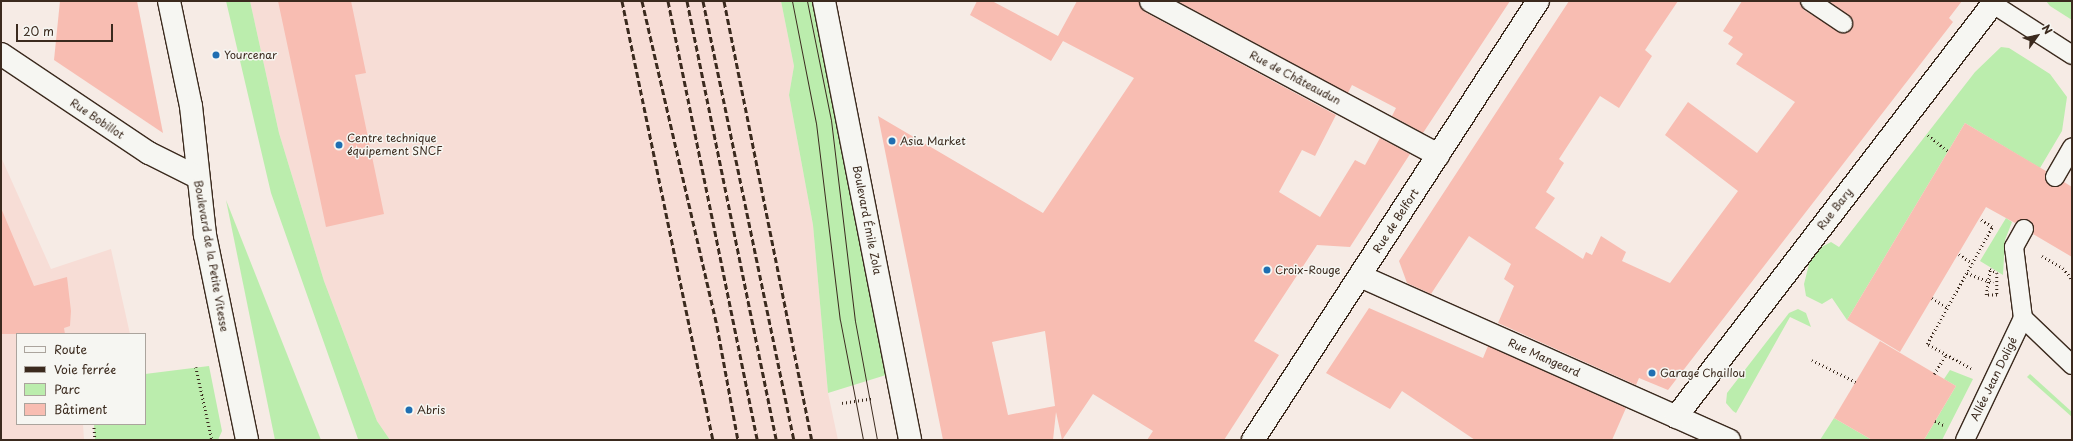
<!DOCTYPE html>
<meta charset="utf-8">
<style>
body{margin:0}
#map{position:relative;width:2073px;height:441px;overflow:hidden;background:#f6ebe5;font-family:"Playpen Sans",sans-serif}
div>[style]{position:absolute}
.built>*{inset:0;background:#f7ddd6}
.green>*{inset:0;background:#bbedad}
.building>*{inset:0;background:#f8bdb2}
.path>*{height:2.5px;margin-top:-1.25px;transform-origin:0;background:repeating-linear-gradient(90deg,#3b2a1e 0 1px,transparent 0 4px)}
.roads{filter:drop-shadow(1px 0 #3b2a1e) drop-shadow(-1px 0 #3b2a1e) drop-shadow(0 1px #3b2a1e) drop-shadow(0 -1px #3b2a1e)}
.service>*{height:18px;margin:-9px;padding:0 9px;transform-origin:9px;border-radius:9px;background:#f6f6f2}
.minor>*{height:22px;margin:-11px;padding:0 11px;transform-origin:11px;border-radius:11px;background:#f6f6f2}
.secondary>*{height:22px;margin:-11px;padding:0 11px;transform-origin:11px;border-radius:11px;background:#f6f6f2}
.tram>*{height:1px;margin:-0.5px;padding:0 0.5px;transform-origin:0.5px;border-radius:0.5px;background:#3b2a1e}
.rail>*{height:3px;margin-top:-1.5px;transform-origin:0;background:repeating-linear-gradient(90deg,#3b2a1e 0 6px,transparent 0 9px)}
.dots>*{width:11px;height:11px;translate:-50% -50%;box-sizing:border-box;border:2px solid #f6f6f2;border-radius:50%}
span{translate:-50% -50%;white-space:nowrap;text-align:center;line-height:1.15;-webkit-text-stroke:3px #f6f6f2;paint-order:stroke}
.poi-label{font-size:11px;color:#3b2a1e}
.left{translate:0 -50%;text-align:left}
.street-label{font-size:11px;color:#3b2a1e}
.frame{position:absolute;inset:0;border:2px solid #3b2a1e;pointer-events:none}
.legend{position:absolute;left:16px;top:333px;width:130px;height:92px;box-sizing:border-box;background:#f6f6f2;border:1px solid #aba49d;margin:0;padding:5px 7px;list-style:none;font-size:12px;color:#3b2a1e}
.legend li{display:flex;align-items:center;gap:8px;height:20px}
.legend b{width:20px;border:1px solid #aba49d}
.north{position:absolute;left:2017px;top:16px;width:40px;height:40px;-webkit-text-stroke:3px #f6f6f2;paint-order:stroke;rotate:57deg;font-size:11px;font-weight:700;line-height:16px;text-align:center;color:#3b2a1e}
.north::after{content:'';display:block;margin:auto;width:14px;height:18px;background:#3b2a1e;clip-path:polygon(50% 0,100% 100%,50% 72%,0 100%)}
.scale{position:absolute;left:16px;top:24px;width:97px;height:18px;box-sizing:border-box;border:2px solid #3b2a1e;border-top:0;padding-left:5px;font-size:12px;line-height:14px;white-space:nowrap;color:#3b2a1e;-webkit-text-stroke:3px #f6f6f2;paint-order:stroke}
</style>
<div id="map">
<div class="built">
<div style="clip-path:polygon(250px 1px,781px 1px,794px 66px,789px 95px,813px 225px,828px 393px,838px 440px,390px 440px,377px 421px,324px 281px,279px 133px)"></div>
<div style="clip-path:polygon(1px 157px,51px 269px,111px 249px,130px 334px,17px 334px,17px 424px,83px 424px,84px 440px,1px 440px)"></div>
</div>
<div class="green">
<div style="clip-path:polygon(226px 1px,250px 1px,279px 133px,324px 281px,377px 421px,390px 440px,358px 439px,271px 193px)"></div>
<div style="clip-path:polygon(781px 1px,815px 1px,886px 375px,828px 393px,813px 225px,789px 95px,794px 66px)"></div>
<div style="clip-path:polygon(2046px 1px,2072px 1px,2072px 20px,2050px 6px)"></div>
<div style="clip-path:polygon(2001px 47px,2009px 48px,2050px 74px,2067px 97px,2062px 131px,2040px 168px,1965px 123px,1847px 320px,1832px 298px,1822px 304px,1806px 296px,1804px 284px,1809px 264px,1818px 249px,1831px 242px,1839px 247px,1975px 72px)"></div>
<div style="clip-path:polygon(226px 200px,321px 440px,275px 440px)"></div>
<div style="clip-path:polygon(2006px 218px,2012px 222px,2005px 240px,2003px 275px,1980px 261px)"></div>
<div style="clip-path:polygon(1798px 309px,1806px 313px,1811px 327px,1790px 317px,1736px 413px,1733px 411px,1726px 403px,1727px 393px,1789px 313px)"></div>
<div style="clip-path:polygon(209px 366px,222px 431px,218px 440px,95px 440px,94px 424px,145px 424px,145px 374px)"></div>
<div style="clip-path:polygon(1950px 370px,1973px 379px,1942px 440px,1924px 440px,1956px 386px,1944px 379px)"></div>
<div style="clip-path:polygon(2030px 374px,2072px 412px,2072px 417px,2027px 377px)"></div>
<div style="clip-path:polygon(1834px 418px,1872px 440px,1820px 440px)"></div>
</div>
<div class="building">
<div style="clip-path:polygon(60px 1px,137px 1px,163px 133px,54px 60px)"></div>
<div style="clip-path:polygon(278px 1px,351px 1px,366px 73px,355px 75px,384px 214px,326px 227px)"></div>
<div style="clip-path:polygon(evenodd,977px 1px,992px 1px,1058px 36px,1077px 1px,1139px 1px,1145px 12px,1336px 115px,1315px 156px,1302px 150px,1279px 192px,1320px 217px,1355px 160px,1365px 165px,1380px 138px,1410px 154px,1350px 247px,1317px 245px,1254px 341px,1279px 355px,1224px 440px,1147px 440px,1153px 431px,1093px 394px,1062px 440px,1056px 412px,1053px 440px,943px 440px,878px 116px,1043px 213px,1134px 78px,1063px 41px,1051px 61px,970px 15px,977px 1px,1045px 331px,1055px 406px,1008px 415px,992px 342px,1045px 331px)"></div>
<div style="clip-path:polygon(1177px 1px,1510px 1px,1423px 133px,1392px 116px,1396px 108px,1352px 85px,1348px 93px)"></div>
<div style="clip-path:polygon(1569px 1px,1678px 1px,1645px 50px,1652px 56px,1619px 108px,1600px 96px,1559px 159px,1564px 163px,1546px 192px,1555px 198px,1535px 228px,1583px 259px,1586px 252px,1592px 255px,1601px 236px,1626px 252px,1622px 261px,1670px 283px,1738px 191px,1665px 135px,1688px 102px,1757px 153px,1795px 102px,1736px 64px,1743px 54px,1728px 44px,1733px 37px,1723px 31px,1742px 1px,1800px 1px,1804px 10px,1843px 33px,1851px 29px,1853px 19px,1829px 1px,1962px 1px,1949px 18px,1953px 22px,1668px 390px,1639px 378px,1636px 385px,1498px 323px,1514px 286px,1504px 279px,1511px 264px,1469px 236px,1431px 294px,1407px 283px,1399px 261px)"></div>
<div style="clip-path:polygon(1965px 123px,2046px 171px,2045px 177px,2050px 186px,2055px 187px,2064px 182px,2072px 187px,2072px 257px,2033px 234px,2034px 228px,2029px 220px,2023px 219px,2015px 223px,1986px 207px,1900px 352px,1847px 320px)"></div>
<div style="clip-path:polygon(1px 208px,34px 286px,67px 277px,71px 311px,70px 326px,64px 328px,65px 334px,1px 334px)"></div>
<div style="clip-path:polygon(1369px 308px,1483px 358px,1488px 346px,1626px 408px,1612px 440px,1475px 440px,1402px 391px,1390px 409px,1326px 373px)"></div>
<div style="clip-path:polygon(1880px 341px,1956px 386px,1924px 440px,1872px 440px,1834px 418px)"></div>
</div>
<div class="path">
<div style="left:1928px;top:135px;width:26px;rotate:39deg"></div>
<div style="left:1959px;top:254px;width:16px;rotate:35deg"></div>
<div style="left:2042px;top:256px;width:24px;rotate:30deg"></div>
<div style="left:2063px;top:268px;width:14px;rotate:51deg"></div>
<div style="left:1990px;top:269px;width:8px;rotate:30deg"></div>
<div style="left:1997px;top:273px;width:22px;rotate:90deg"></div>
<div style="left:1997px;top:295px;width:11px;rotate:180deg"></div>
<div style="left:1986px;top:295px;width:26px;rotate:-81deg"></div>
<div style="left:1967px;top:273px;width:28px;rotate:21deg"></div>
<div style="left:1932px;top:298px;width:19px;rotate:32deg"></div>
<div style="left:1812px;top:360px;width:49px;rotate:26.6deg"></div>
<div style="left:196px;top:367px;width:75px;rotate:77.6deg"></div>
<div style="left:1971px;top:369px;width:51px;rotate:-150.4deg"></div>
<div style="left:1927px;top:344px;width:134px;rotate:-60.9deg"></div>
<div style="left:1992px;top:227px;width:15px;rotate:-148deg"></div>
<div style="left:1934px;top:374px;width:22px;rotate:-58deg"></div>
<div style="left:842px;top:403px;width:31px;rotate:-9deg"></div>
<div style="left:1935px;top:421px;width:10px;rotate:24deg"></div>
<div style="left:94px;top:424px;width:16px;rotate:86deg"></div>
</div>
<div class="roads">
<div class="service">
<div style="left:1810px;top:1px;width:40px;rotate:34deg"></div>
<div style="left:1993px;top:4px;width:94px;rotate:32.8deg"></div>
<div style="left:2055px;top:177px;width:34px;rotate:-60deg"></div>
<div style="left:2024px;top:229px;width:21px;rotate:119deg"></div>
<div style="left:2014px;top:247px;width:72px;rotate:82.8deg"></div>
<div style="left:2023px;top:318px;width:68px;rotate:43.8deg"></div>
<div style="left:1965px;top:440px;width:135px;rotate:-64.6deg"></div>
</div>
<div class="minor">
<div style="left:169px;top:1px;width:107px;rotate:78.2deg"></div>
<div style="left:191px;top:106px;width:130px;rotate:83.8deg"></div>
<div style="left:205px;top:235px;width:209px;rotate:78.4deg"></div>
<div style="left:1151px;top:1px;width:326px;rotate:28.2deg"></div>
<div style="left:1px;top:54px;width:178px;rotate:33.8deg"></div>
<div style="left:149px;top:153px;width:54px;rotate:26.6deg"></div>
<div style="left:1360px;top:276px;width:404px;rotate:24deg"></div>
<div style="left:1676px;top:417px;width:524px;rotate:-52.52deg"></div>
<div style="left:1253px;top:440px;width:523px;rotate:-57.01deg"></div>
</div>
<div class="secondary">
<div style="left:824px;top:1px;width:447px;rotate:78.9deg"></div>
</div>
</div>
<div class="tram">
<div style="left:792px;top:1px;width:124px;rotate:78.9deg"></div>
<div style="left:816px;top:123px;width:198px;rotate:83.1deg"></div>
<div style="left:840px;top:320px;width:122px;rotate:79.1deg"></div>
<div style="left:807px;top:1px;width:121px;rotate:78.6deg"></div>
<div style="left:831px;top:120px;width:202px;rotate:83.2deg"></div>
<div style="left:855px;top:321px;width:121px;rotate:79.5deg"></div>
</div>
<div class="rail">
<div style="left:622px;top:1px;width:448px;rotate:78.3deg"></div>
<div style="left:642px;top:1px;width:334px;rotate:77deg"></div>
<div style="left:717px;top:326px;width:116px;rotate:79.6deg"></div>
<div style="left:668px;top:1px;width:448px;rotate:78.5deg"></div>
<div style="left:687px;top:1px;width:448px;rotate:78.5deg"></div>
<div style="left:703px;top:1px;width:448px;rotate:78.3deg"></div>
<div style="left:724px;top:1px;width:448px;rotate:78.7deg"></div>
</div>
<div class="dots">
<div style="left:216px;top:55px;background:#1f6fb2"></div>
<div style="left:892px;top:141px;background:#1f6fb2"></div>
<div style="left:339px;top:145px;background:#1f6fb2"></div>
<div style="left:1267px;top:270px;background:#1f6fb2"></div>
<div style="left:1652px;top:373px;background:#1f6fb2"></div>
<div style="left:409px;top:410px;background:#1f6fb2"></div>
</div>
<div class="poi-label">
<span class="left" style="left:224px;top:55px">Yourcenar</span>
<span class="left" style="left:347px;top:145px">Centre technique<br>équipement SNCF</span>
<span class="left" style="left:900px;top:141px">Asia Market</span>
<span class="left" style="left:1275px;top:270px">Croix-Rouge</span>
<span class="left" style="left:1660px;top:373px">Garage Chaillou</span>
<span class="left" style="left:417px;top:410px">Abris</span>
</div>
<div class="street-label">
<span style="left:1295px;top:78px;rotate:28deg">Rue de Châteaudun</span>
<span style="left:97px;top:119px;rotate:34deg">Rue Bobillot</span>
<span style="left:1835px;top:209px;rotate:-52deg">Rue Bary</span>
<span style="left:867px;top:220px;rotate:79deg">Boulevard Émile Zola</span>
<span style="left:1396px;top:221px;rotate:-57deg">Rue de Belfort</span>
<span style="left:211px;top:256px;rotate:80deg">Boulevard de la Petite Vitesse</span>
<span style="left:1544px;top:358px;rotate:24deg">Rue Mangeard</span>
<span style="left:1994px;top:379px;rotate:-64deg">Allée Jean Doligé</span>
</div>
<div class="frame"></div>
<ul class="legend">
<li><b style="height:5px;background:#f6f6f2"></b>Route</li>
<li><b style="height:5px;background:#3b2a1e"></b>Voie ferrée</li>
<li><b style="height:11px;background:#bbedad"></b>Parc</li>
<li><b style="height:11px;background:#f8bdb2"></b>Bâtiment</li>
</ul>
<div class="north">N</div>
<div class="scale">20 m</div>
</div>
